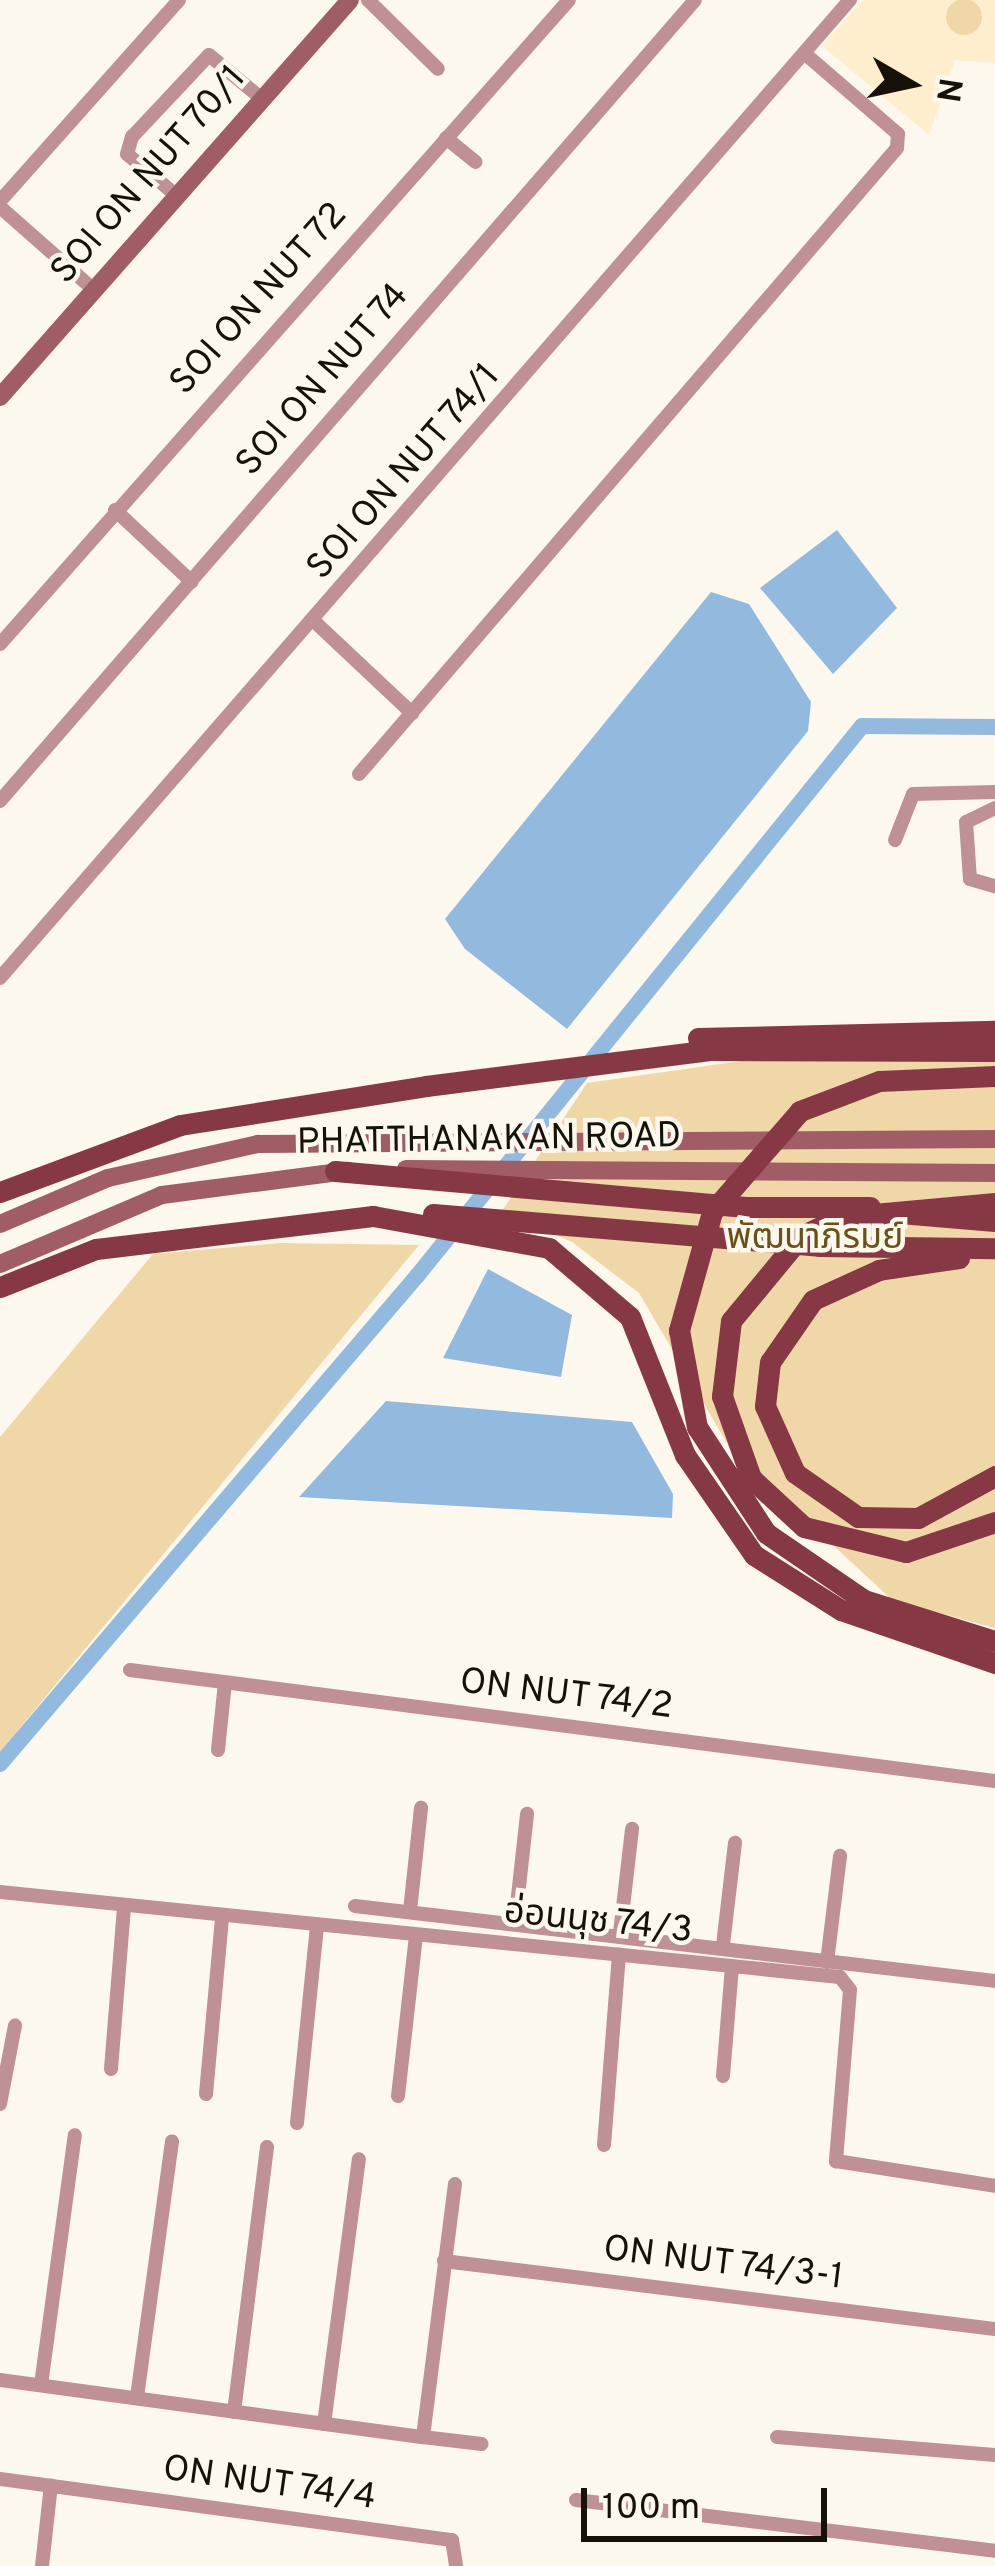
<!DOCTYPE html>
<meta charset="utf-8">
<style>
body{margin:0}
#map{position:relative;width:995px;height:2566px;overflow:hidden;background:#fdf8ed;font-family:Overpass,"Noto Sans Thai",sans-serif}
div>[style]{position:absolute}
.built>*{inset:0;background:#ffeecd}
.green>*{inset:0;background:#efd7a7}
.round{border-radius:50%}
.water>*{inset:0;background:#92badf}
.canal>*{height:16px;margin:-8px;padding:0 8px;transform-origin:8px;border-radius:8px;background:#92badf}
.street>*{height:14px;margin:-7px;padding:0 7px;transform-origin:7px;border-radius:7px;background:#bf9094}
.secondary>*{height:18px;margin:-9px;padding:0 9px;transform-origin:9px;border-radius:9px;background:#a05d65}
.primary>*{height:21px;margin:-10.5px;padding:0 10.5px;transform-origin:10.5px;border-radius:10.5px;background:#873845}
span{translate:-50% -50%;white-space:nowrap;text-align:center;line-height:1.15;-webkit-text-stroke:9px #fdf8ed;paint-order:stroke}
.street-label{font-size:36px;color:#171209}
.park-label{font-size:36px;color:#695119}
.north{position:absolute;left:851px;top:24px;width:120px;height:120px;-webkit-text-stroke:9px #fdf8ed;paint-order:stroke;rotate:99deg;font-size:33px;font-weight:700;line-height:48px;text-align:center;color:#171209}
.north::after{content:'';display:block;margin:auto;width:42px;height:54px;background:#171209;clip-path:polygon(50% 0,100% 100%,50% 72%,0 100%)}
.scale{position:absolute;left:581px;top:2488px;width:246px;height:54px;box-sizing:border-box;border:6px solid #171209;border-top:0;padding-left:15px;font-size:36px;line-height:42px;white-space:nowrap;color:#171209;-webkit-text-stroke:9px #fdf8ed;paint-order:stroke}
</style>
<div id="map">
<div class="built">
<div style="clip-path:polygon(863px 0,995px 0,995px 63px,955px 60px,929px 135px,822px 46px)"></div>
</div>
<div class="green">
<div class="round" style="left:946px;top:-1px;width:36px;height:36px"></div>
<div style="clip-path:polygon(995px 1028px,995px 1628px,892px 1600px,731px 1450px,639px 1293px,572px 1242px,502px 1211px,587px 1083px,748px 1060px,890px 1061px)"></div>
<div style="clip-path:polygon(280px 1243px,419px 1245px,0 1752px,0 1437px,153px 1254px)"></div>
</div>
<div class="water">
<div style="clip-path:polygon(837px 530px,897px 608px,833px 674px,760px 588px)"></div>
<div style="clip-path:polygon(711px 592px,749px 604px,811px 702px,808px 731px,567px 1029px,465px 949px,445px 919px)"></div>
<div style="clip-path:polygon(488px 1269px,572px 1315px,561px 1377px,443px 1358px)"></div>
<div style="clip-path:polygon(386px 1401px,632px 1422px,673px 1494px,672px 1518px,299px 1497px)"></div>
</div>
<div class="canal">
<div style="left:0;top:1764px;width:642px;rotate:-49.49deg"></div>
<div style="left:417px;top:1276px;width:707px;rotate:-51.02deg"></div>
<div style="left:862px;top:726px;width:133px;rotate:0.4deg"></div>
</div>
<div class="street">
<div style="left:368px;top:0;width:98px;rotate:44.6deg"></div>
<div style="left:446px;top:138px;width:38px;rotate:39deg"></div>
<div style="left:177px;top:196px;width:65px;rotate:-140deg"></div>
<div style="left:127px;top:154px;width:18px;rotate:-74deg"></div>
<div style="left:132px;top:137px;width:112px;rotate:-46.8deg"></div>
<div style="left:209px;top:55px;width:69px;rotate:39.7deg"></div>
<div style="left:0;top:201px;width:269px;rotate:-48.3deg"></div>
<div style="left:0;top:207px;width:125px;rotate:41.4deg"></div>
<div style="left:115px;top:510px;width:105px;rotate:43.1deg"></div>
<div style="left:316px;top:623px;width:132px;rotate:43.2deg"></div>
<div style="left:0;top:644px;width:859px;rotate:-48.54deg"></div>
<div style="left:359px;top:774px;width:825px;rotate:-49.32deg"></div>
<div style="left:897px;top:148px;width:14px;rotate:-86deg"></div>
<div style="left:898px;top:134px;width:124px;rotate:-139.2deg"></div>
<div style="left:0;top:801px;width:1060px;rotate:-49.05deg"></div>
<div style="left:995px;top:808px;width:32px;rotate:154deg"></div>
<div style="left:966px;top:822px;width:57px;rotate:86deg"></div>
<div style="left:970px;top:879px;width:26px;rotate:16deg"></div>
<div style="left:895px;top:840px;width:49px;rotate:-68.6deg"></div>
<div style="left:913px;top:794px;width:82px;rotate:-1.4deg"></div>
<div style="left:0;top:978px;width:1296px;rotate:-49.01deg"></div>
<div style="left:130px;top:1670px;width:872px;rotate:7.31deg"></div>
<div style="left:218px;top:1750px;width:68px;rotate:-84.1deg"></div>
<div style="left:0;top:1892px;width:844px;rotate:5.78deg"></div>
<div style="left:840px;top:1977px;width:16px;rotate:52deg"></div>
<div style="left:850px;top:1990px;width:172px;rotate:94.7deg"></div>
<div style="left:836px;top:2161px;width:161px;rotate:8.9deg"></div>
<div style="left:355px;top:1906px;width:644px;rotate:6.68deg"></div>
<div style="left:410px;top:1911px;width:104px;rotate:-83.9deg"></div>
<div style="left:515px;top:1923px;width:110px;rotate:-83.7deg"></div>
<div style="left:620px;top:1933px;width:105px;rotate:-83.4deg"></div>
<div style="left:723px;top:1945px;width:103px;rotate:-83.3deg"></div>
<div style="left:827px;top:1962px;width:107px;rotate:-83deg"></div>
<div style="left:111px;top:2069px;width:163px;rotate:-85.4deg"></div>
<div style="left:723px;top:2076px;width:110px;rotate:-85.3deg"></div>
<div style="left:206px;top:2094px;width:178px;rotate:-84.8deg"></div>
<div style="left:398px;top:2096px;width:162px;rotate:-83.6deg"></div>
<div style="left:0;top:2104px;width:80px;rotate:-79.2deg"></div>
<div style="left:297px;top:2123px;width:198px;rotate:-84.2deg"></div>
<div style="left:604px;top:2145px;width:191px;rotate:-85.5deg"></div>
<div style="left:444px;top:2261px;width:555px;rotate:7.04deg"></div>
<div style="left:0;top:2380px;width:427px;rotate:7.7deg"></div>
<div style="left:423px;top:2437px;width:255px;rotate:-82.8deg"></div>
<div style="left:41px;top:2385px;width:252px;rotate:-82.3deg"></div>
<div style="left:137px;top:2397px;width:258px;rotate:-82.2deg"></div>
<div style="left:234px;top:2412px;width:267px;rotate:-82.9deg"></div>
<div style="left:324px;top:2424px;width:267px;rotate:-82.5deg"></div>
<div style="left:423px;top:2437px;width:59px;rotate:6.8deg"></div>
<div style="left:777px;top:2437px;width:219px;rotate:4.7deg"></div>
<div style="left:0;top:2479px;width:456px;rotate:7.7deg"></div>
<div style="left:452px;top:2540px;width:26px;rotate:81deg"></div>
<div style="left:576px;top:2500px;width:422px;rotate:6.9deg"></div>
<div style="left:42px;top:2566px;width:81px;rotate:-83.7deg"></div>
</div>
<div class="secondary">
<div style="left:0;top:397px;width:529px;rotate:-48.6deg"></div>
<div style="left:406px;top:1169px;width:589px;rotate:0.39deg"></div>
<div style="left:0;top:1224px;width:117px;rotate:-23.1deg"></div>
<div style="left:108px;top:1178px;width:154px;rotate:-12.8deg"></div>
<div style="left:258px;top:1144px;width:737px;rotate:-0.39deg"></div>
<div style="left:0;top:1264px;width:176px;rotate:-23.1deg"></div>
<div style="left:162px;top:1195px;width:188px;rotate:-7.4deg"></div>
</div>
<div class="primary">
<div style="left:698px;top:1038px;width:297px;rotate:-1.4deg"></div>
<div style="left:995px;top:1076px;width:116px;rotate:177.5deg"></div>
<div style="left:879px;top:1081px;width:85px;rotate:159.2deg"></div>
<div style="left:800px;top:1111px;width:134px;rotate:131.1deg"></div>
<div style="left:712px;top:1212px;width:123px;rotate:105.6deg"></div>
<div style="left:679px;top:1330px;width:99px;rotate:79.5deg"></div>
<div style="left:697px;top:1427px;width:126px;rotate:56.9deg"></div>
<div style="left:766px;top:1533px;width:119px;rotate:34.4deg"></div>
<div style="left:864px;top:1600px;width:137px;rotate:17.4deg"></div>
<div style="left:335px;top:1171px;width:415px;rotate:5deg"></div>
<div style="left:748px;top:1207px;width:122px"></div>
<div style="left:0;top:1192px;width:192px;rotate:-20.4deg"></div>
<div style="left:180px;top:1125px;width:249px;rotate:-9deg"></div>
<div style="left:426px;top:1086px;width:286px;rotate:-7.2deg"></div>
<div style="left:710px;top:1050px;width:285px;rotate:0.2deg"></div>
<div style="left:995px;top:1203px;width:155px;rotate:174.8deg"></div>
<div style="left:841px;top:1217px;width:44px;rotate:154.6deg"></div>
<div style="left:801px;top:1236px;width:110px;rotate:129.5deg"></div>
<div style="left:731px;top:1321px;width:76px;rotate:96.8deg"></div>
<div style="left:722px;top:1396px;width:87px;rotate:70.5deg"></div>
<div style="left:751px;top:1478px;width:72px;rotate:42.8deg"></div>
<div style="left:804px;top:1527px;width:105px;rotate:13.8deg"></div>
<div style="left:906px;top:1552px;width:94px;rotate:-18.6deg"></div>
<div style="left:900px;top:1213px;width:95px;rotate:4.8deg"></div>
<div style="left:433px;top:1214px;width:387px;rotate:4.7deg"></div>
<div style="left:819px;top:1246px;width:176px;rotate:0.7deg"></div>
<div style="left:959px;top:1258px;width:81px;rotate:171.5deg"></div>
<div style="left:879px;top:1270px;width:72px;rotate:155.6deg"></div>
<div style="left:813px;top:1300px;width:75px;rotate:124.7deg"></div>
<div style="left:770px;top:1362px;width:44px;rotate:96.5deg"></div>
<div style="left:765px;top:1406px;width:73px;rotate:65.9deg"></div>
<div style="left:795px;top:1473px;width:77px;rotate:34.9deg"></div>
<div style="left:858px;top:1517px;width:60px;rotate:1deg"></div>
<div style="left:918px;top:1518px;width:88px;rotate:-28.6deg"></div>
<div style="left:0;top:1287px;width:103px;rotate:-21.6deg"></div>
<div style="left:96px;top:1249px;width:279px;rotate:-6.8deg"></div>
<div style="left:373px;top:1216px;width:179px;rotate:10.3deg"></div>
<div style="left:549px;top:1248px;width:106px;rotate:40.4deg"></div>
<div style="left:630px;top:1317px;width:149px;rotate:68.3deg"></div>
<div style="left:685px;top:1455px;width:121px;rotate:55.4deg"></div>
<div style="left:754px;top:1555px;width:103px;rotate:32.3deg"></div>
<div style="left:841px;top:1610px;width:163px;rotate:19deg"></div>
</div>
<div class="street-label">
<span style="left:150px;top:176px;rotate:-49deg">SOI ON NUT 70/1</span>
<span style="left:260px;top:300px;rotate:-48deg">SOI ON NUT 72</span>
<span style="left:324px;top:381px;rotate:-49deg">SOI ON NUT 74</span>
<span style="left:405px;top:473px;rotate:-49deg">SOI ON NUT 74/1</span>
<span style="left:489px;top:1141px;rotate:-1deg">PHATTHANAKAN ROAD</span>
<span style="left:566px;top:1696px;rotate:7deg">ON NUT 74/2</span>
<span style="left:598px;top:1923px;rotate:6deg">อ่อนนุช 74/3</span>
<span style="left:723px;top:2265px;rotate:7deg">ON NUT 74/3-1</span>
<span style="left:269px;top:2485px;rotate:8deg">ON NUT 74/4</span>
</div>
<div class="park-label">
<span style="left:815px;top:1240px">พัฒนาภิรมย์</span>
</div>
<div class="north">N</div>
<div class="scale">100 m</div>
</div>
